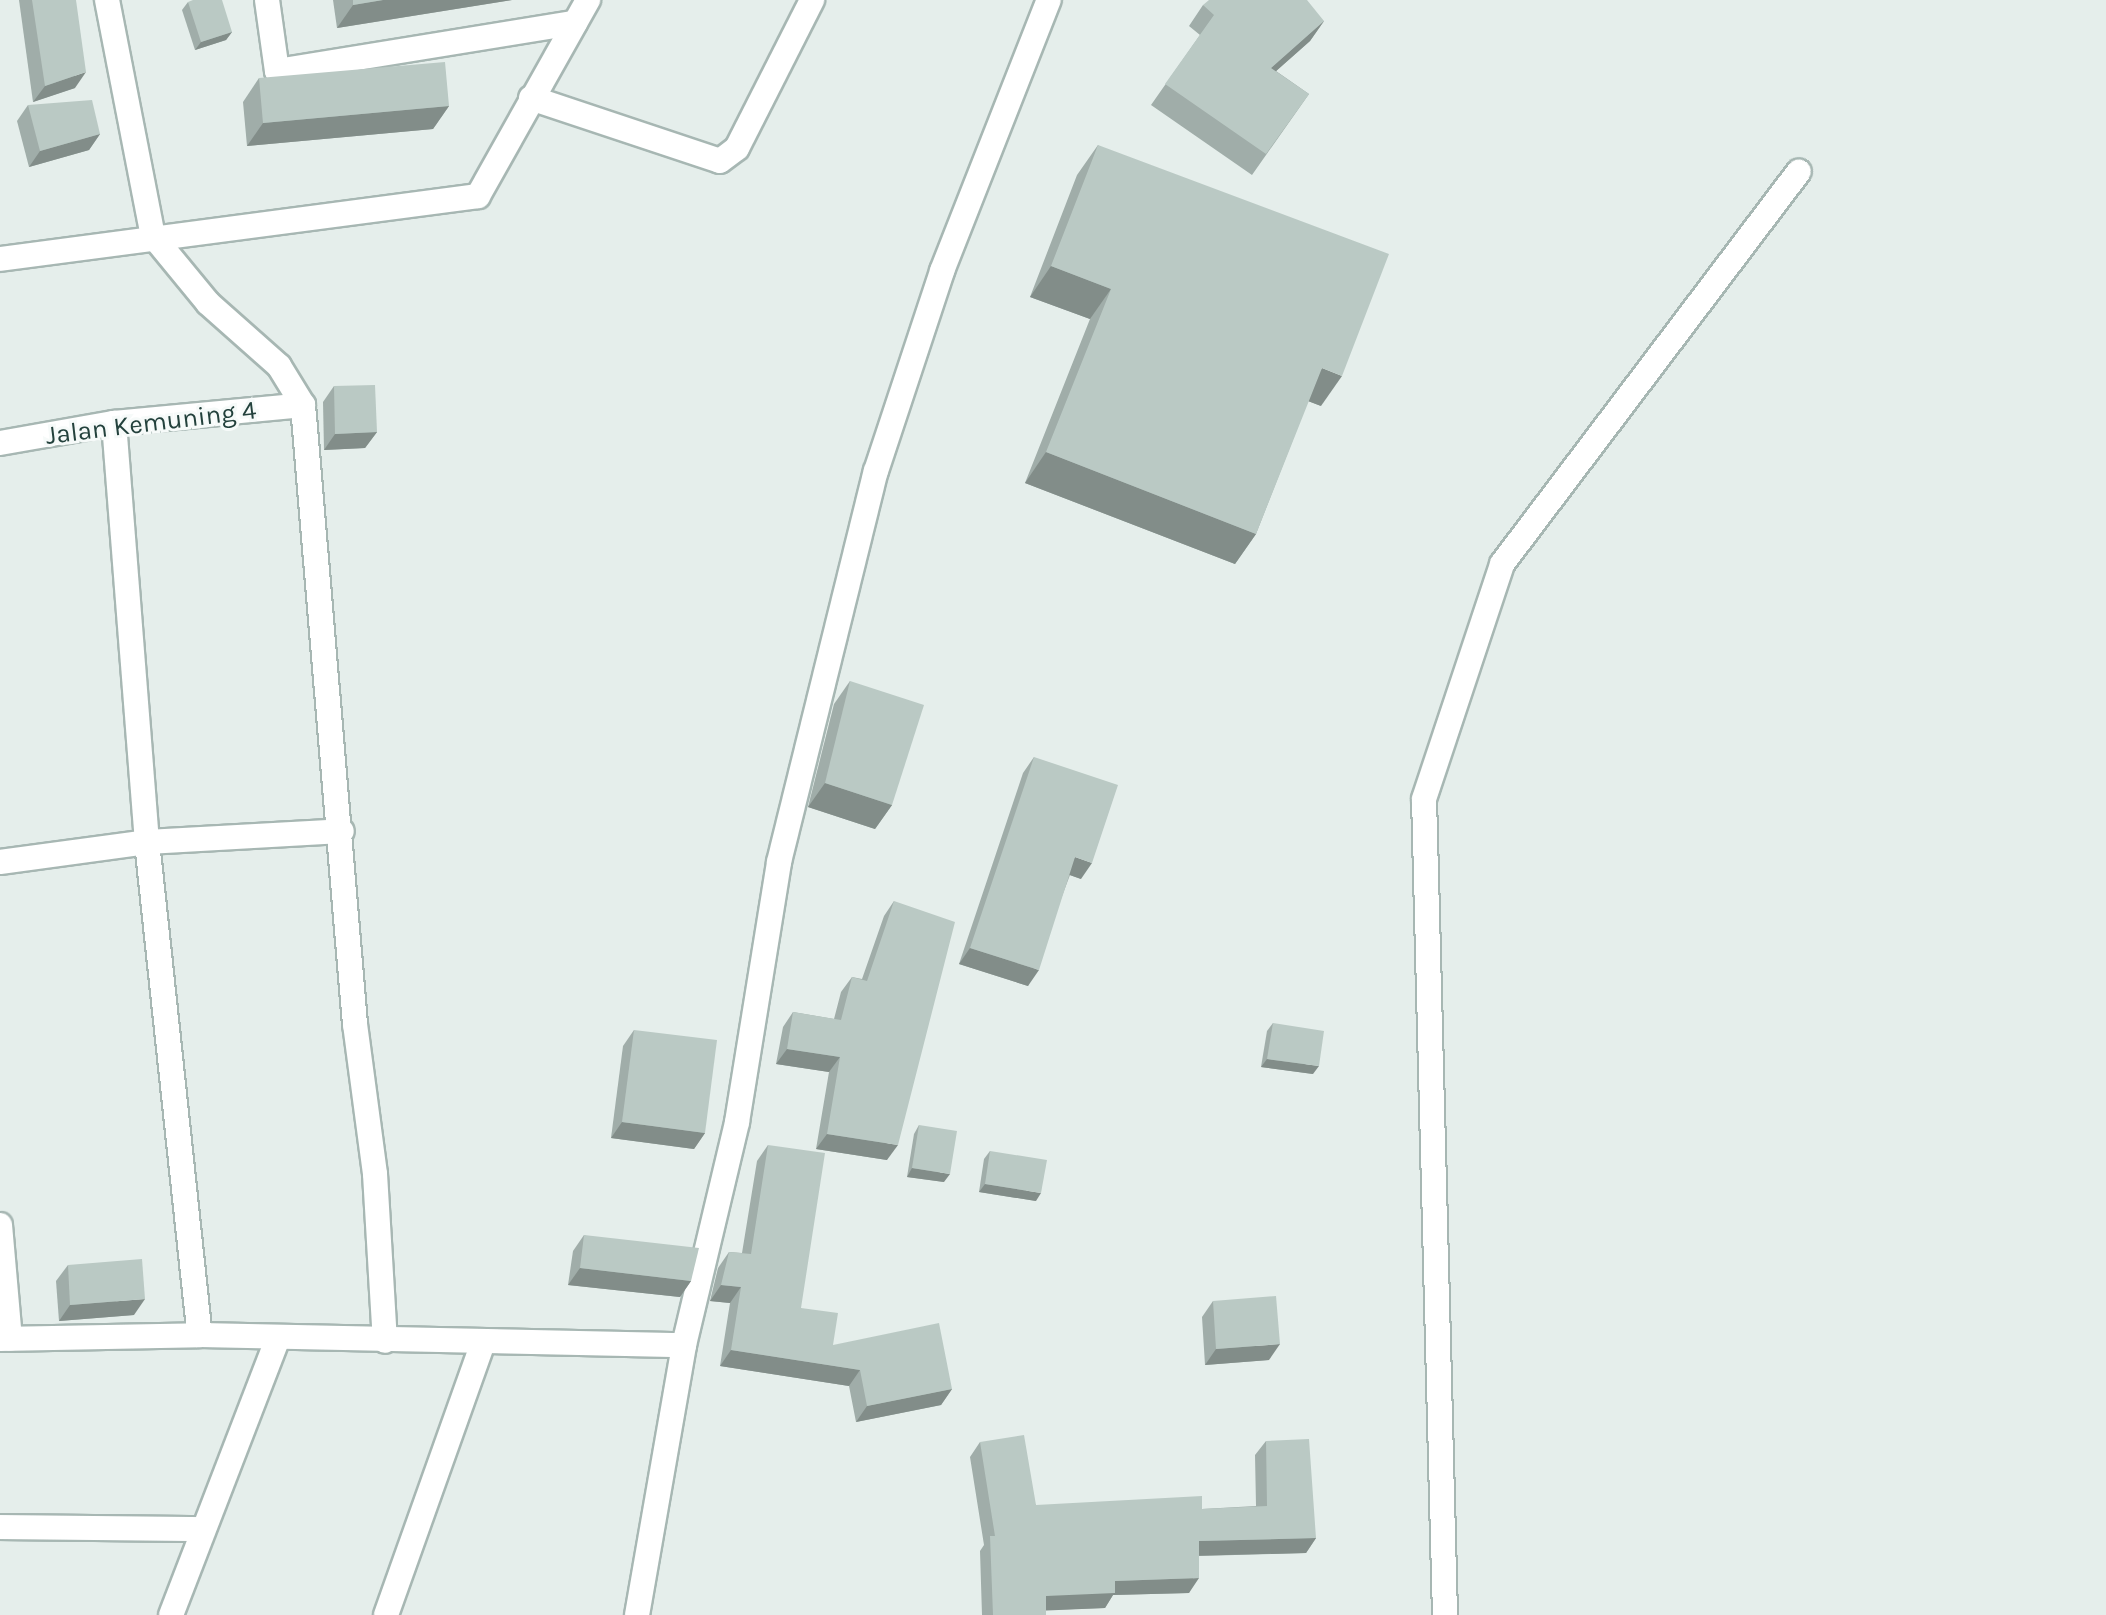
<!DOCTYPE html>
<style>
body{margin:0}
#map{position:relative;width:2106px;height:1615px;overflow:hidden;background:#e5eeeb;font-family:Karla,sans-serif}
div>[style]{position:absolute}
.roads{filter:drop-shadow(2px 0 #a7b7b3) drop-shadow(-2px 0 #a7b7b3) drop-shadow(0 2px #a7b7b3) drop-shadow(0 -2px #a7b7b3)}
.minor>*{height:24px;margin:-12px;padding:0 12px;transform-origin:12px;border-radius:12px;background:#fff}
.wall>*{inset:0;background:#a0ada9}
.shaded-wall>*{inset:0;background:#828d89}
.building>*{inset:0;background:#bac9c4}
span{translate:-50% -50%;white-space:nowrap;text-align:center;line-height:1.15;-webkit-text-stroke:6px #f6faf9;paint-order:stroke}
.street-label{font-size:26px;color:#23413c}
</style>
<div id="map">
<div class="roads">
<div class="minor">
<div style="left:107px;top:0;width:240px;rotate:79deg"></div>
<div style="left:153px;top:236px;width:87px;rotate:50.6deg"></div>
<div style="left:208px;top:303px;width:95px;rotate:41.6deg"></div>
<div style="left:279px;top:366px;width:46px;rotate:58.4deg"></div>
<div style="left:303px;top:405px;width:621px;rotate:85.2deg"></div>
<div style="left:355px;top:1024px;width:151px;rotate:82.4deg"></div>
<div style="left:375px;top:1174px;width:167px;rotate:86.6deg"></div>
<div style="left:267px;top:0;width:72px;rotate:82deg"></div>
<div style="left:277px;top:71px;width:302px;rotate:-9.2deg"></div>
<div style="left:531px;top:98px;width:199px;rotate:18.4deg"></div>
<div style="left:720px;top:161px;width:21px;rotate:-37deg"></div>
<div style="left:737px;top:148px;width:166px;rotate:-63.1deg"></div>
<div style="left:0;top:259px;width:482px;rotate:-7.5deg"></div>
<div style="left:478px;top:196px;width:225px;rotate:-60.7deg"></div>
<div style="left:114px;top:423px;width:420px;rotate:85.5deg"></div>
<div style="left:147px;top:842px;width:496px;rotate:83.9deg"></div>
<div style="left:0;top:443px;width:116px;rotate:-10deg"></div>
<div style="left:114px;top:423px;width:190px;rotate:-5.4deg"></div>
<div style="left:0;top:862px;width:148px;rotate:-7.7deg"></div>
<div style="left:147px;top:842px;width:195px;rotate:-3.2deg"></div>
<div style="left:0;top:1225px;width:114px;rotate:85deg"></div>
<div style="left:0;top:1339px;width:200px;rotate:-1.1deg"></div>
<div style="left:200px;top:1335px;width:484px;rotate:1.2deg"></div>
<div style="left:0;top:1527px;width:202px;rotate:0.6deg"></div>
<div style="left:171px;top:1615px;width:295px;rotate:-68.9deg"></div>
<div style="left:386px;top:1615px;width:290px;rotate:-70.4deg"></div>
<div style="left:637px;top:1615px;width:274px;rotate:-80.1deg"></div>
<div style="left:684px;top:1345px;width:229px;rotate:-76.6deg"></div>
<div style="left:737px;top:1122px;width:263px;rotate:-80.8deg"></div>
<div style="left:779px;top:862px;width:403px;rotate:-76.1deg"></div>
<div style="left:876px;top:471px;width:211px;rotate:-71.7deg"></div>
<div style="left:942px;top:271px;width:291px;rotate:-68.5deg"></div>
<div style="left:1445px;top:1615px;width:816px;rotate:-91.47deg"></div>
<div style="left:1424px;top:799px;width:248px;rotate:-71.6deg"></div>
<div style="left:1502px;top:564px;width:492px;rotate:-52.9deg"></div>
</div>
</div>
<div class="wall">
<div style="clip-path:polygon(19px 0,76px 0,75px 88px,33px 102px)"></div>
<div style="clip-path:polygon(333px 0,512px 0,337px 28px)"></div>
<div style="clip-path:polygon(188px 2px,232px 32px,226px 40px,195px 50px,182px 10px)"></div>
<div style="clip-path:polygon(1203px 5px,1324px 21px,1310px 41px,1276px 71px,1309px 94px,1252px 175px,1151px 105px,1200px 35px,1189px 26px)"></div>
<div style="clip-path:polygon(259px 78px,449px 106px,433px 129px,247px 146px,243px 102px)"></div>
<div style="clip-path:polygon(28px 105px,100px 134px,89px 150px,29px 167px,17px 121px)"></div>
<div style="clip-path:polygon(1098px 145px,1321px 406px,1308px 401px,1256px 534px,1235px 564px,1025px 483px,1090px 319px,1030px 297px,1077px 175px)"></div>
<div style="clip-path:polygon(334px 386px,377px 432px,365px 448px,324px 450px,323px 402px)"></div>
<div style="clip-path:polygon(850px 681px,892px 805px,875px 829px,808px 807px,834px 704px)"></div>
<div style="clip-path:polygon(1034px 757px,1081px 879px,1070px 875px,1028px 986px,959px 964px,1023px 773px)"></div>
<div style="clip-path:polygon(894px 901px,887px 1160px,816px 1149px,829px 1072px,776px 1064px,783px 1027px,793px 1012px,834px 1019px,841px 992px,852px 977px,862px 979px,884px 916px)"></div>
<div style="clip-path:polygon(1273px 1023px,1313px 1074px,1261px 1067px,1267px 1031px)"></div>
<div style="clip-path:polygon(634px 1030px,705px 1133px,694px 1149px,611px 1138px,623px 1046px)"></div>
<div style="clip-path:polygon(919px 1125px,944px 1182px,907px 1177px,914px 1134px)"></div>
<div style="clip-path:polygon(768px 1145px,801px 1308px,833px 1345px,952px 1389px,941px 1405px,856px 1422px,849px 1386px,720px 1366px,730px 1303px,710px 1301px,718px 1268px,729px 1252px,742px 1253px,757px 1161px)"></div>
<div style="clip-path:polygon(990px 1151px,1036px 1201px,979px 1192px,984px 1159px)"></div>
<div style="clip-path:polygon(584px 1235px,691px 1281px,680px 1297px,568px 1285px,573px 1251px)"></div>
<div style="clip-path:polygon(68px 1265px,134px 1315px,59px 1321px,56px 1281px)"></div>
<div style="clip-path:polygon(1213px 1301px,1269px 1360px,1205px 1365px,1202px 1317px)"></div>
<div style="clip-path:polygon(1266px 1441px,1316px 1538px,1306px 1553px,1199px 1556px,1189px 1593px,1113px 1595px,1105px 1608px,1046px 1610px,1046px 1615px,982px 1615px,980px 1551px,984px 1545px,970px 1457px,980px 1442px,1036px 1505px,1202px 1509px,1256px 1506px,1255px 1455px)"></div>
</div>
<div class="shaded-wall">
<div style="clip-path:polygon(383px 0,512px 0,337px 28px,353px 5px)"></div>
<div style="clip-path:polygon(1324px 21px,1310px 41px,1257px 88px,1271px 68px)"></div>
<div style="clip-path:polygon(232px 32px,226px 40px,195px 50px,201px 42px)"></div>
<div style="clip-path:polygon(86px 72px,75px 88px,33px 102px,45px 86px)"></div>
<div style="clip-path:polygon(449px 106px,433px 129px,247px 146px,263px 123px)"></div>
<div style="clip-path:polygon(100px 134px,89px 150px,29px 167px,40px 151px)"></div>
<div style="clip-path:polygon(1051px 266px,1111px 289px,1090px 319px,1030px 297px)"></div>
<div style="clip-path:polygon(1322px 368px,1342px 376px,1321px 406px,1300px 398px)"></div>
<div style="clip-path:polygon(377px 432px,365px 448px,324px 450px,335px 434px)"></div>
<div style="clip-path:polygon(1046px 452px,1256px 534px,1235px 564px,1025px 483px)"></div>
<div style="clip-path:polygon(825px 783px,892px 805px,875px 829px,808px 807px)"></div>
<div style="clip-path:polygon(1075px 857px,1092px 863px,1081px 879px,1064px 873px)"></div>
<div style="clip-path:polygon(970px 948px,1039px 970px,1028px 986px,959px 964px)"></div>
<div style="clip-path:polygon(787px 1049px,840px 1057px,829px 1072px,776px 1064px)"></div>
<div style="clip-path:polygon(1267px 1059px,1319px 1066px,1313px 1074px,1261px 1067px)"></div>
<div style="clip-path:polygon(622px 1122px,705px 1133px,694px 1149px,611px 1138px)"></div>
<div style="clip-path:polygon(827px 1134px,898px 1145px,887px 1160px,816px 1149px)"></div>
<div style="clip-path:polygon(912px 1168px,950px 1174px,944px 1182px,907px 1177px)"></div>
<div style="clip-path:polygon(985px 1184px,1041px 1193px,1036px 1201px,979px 1192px)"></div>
<div style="clip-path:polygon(580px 1268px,691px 1281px,680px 1297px,568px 1285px)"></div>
<div style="clip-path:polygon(721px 1285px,741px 1287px,730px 1303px,710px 1301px)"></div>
<div style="clip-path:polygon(145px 1299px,134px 1315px,59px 1321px,70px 1305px)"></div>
<div style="clip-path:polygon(1280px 1344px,1269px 1360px,1205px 1365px,1216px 1349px)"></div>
<div style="clip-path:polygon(731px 1350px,860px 1370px,849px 1386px,720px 1366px)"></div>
<div style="clip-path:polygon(952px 1389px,941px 1405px,856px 1422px,867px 1406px)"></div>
<div style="clip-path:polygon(1316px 1538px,1306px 1553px,1188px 1556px,1199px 1541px)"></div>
<div style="clip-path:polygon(1199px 1578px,1189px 1593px,1113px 1595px,1105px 1608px,1035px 1611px,1046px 1596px,1115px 1581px)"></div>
</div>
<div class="building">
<div style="clip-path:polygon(32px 0,76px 0,86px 72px,45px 86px)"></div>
<div style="clip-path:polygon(193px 0,222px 0,232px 32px,201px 42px,188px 2px)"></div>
<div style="clip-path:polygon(353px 0,383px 0,353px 5px)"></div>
<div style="clip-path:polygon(1209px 0,1307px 0,1324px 21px,1271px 68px,1309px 94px,1266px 154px,1165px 84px,1214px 15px,1203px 5px)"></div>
<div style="clip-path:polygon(445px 62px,449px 106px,263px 123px,259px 78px)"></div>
<div style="clip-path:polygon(92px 100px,100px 134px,40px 151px,28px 105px)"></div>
<div style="clip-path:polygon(1098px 145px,1389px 254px,1342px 376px,1322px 368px,1256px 534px,1046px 452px,1111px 289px,1051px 266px)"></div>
<div style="clip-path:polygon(375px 385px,377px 432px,335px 434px,334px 386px)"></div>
<div style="clip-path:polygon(850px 681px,924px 705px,892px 805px,825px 783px)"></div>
<div style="clip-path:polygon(1034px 757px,1118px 785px,1092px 863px,1075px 857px,1039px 970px,970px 948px)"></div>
<div style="clip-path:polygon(894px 901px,955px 922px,898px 1145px,827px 1134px,840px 1057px,787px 1049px,793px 1012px,841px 1020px,852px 977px,867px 981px)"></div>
<div style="clip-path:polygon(1273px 1023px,1324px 1031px,1319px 1066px,1267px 1059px)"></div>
<div style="clip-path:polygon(634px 1030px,717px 1040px,705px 1133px,622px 1122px)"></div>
<div style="clip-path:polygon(919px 1125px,957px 1131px,950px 1174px,912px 1168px)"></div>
<div style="clip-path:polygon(768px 1145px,825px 1153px,801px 1308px,838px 1313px,833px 1345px,939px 1323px,952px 1389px,867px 1406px,860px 1370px,731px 1350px,741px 1287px,721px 1285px,729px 1252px,751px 1254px)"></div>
<div style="clip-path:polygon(990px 1151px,1047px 1160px,1041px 1193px,985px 1184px)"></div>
<div style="clip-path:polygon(584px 1235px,699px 1248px,691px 1281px,580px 1268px)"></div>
<div style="clip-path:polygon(142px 1259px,145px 1299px,70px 1305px,68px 1265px)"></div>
<div style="clip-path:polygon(1276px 1296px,1280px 1344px,1216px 1349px,1213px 1301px)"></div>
<div style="clip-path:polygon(1024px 1435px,1036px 1505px,1202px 1496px,1202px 1509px,1267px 1506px,1266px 1441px,1309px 1439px,1316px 1538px,1199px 1541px,1199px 1578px,1115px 1581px,1115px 1593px,1046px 1596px,1046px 1615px,993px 1615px,990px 1536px,995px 1536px,980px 1442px)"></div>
</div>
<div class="street-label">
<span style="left:151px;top:423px;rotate:-7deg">Jalan Kemuning 4</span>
</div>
</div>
